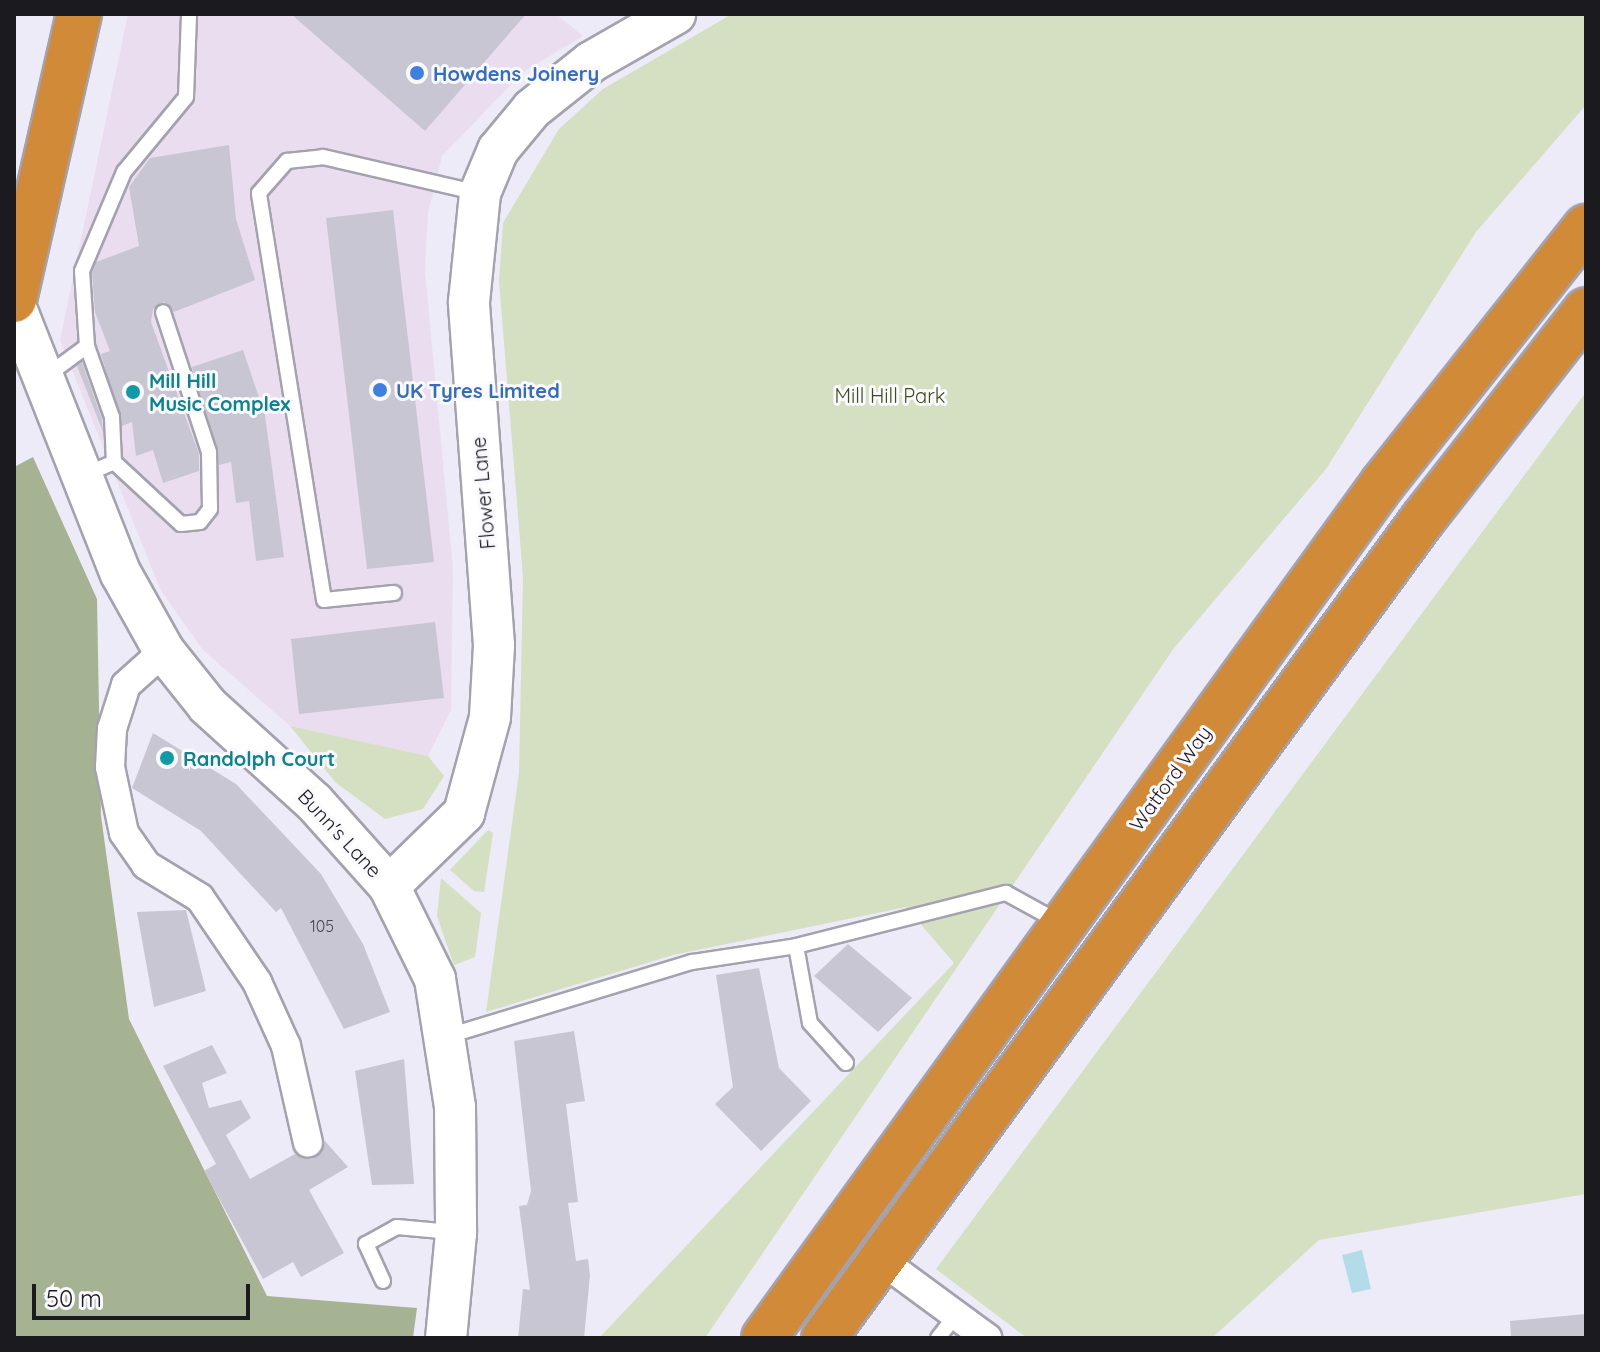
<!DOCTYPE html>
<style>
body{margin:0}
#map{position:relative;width:1600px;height:1352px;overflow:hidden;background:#ecebf7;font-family:Quicksand,sans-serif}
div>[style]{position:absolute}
.industrial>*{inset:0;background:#ebddf0}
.green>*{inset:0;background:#d4e0c1}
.forest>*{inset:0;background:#a6b392}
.water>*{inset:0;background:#b2dde8}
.building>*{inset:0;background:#c8c6d2}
.roads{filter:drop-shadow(2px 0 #a3a2ad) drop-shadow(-2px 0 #a3a2ad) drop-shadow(0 2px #a3a2ad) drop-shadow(0 -2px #a3a2ad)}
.lane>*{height:14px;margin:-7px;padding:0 7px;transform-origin:7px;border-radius:7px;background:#fff}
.street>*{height:28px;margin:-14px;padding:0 14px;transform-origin:14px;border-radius:14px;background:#fff}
.secondary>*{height:40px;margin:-20px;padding:0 20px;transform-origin:20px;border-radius:20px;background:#fff}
.highway>*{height:44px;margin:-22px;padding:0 22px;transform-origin:22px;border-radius:22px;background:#d08a38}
.dots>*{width:22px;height:22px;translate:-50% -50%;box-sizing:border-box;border:4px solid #f9f9fe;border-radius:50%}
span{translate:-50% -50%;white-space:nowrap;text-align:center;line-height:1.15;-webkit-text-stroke:6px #f9f9fe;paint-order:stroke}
.number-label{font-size:16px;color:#46464c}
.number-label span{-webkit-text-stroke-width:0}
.shop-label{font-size:20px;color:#366cbe;font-weight:700}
.left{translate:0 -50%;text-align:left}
.culture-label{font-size:20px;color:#0d838f;font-weight:700}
.park-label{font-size:20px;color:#3d4d1a}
.street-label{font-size:20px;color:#1b1b1f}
.frame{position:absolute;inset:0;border:16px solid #1b1b1f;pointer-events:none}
.scale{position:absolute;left:32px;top:1284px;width:218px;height:36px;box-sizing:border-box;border:4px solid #1b1b1f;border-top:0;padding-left:10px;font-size:24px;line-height:28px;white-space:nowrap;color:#1b1b1f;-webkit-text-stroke:6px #f9f9fe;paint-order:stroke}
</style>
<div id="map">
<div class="industrial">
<div style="clip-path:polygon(128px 14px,556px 14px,583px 36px,523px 72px,442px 156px,428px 213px,425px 271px,453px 569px,451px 710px,428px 756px,290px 726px,203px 650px,161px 591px,60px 340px)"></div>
</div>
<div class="green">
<div style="clip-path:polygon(732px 14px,1586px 14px,1586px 105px,1476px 232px,1326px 469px,1174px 648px,705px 1338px,599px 1338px,954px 963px,906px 907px,673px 955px,486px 1012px,519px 773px,523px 577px,499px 281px,503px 223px,559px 129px,603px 89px)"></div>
<div style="clip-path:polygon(1586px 392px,1586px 1194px,1319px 1240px,1212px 1338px,1027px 1338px,936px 1269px)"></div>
<div style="clip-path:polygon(290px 726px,428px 756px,444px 776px,423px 809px,385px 819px,335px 782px)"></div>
<div style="clip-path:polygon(488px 830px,493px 833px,484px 892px,474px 891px,450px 870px)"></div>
<div style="clip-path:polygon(441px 878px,481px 913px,475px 957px,454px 965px,437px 916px)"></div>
</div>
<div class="forest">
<div style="clip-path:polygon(33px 457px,97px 599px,101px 816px,129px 1019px,267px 1296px,417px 1308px,413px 1338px,14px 1338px,14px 475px,16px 466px)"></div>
</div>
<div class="water">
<div style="clip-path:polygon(1362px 1250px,1371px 1289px,1352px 1293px,1342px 1255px)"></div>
</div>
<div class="building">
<div style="clip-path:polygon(291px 14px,526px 14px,425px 131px)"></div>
<div style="clip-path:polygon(229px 145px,236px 219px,255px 280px,174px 312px,164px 302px,153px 309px,151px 322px,199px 454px,199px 471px,163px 483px,153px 450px,136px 456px,132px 422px,122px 426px,101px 354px,110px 351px,95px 312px,92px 273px,96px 262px,139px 246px,129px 187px,150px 158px)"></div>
<div style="clip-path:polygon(393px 210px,434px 562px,367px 569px,326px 218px)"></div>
<div style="clip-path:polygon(243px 350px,265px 415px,284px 557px,256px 561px,249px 501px,236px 503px,231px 462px,219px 465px,192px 367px)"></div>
<div style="clip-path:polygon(82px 362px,102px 419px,103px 432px,77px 366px)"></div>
<div style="clip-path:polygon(435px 622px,444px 698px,299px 714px,291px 639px)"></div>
<div style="clip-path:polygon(153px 733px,236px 784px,321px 874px,363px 944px,390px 1012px,344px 1029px,281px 908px,276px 912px,201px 831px,132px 788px)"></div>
<div style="clip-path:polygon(186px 910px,206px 991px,154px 1007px,137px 912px)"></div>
<div style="clip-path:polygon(848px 944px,912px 998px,878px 1032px,814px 976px)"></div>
<div style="clip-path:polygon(759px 968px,779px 1068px,811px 1101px,761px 1151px,715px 1104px,733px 1087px,716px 975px)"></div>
<div style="clip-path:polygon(574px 1031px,585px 1101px,566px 1104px,578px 1202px,568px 1203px,576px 1261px,588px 1259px,590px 1275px,584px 1338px,518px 1338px,523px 1289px,530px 1290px,519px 1206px,527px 1205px,531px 1191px,514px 1041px)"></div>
<div style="clip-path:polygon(212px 1045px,227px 1073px,202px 1083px,209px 1108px,241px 1100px,251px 1118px,226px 1135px,250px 1179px,295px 1154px,312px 1159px,325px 1141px,348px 1167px,309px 1190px,344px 1253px,301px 1277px,293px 1262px,263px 1279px,204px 1171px,216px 1164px,163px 1066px)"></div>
<div style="clip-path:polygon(404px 1059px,414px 1184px,372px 1185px,355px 1071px)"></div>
<div style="clip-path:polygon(1586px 1314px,1586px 1338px,1511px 1338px,1510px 1321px)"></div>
</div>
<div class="roads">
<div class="lane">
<div style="left:87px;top:346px;width:75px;rotate:-93.8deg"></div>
<div style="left:82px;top:271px;width:108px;rotate:-67deg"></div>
<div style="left:124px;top:172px;width:97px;rotate:-50.4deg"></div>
<div style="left:186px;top:97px;width:83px;rotate:-87.9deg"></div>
<div style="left:45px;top:377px;width:52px;rotate:-36.4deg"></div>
<div style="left:87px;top:346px;width:75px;rotate:70.6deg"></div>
<div style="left:112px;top:417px;width:45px;rotate:87.5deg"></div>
<div style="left:84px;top:475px;width:33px;rotate:-23deg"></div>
<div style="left:114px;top:462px;width:91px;rotate:42.8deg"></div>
<div style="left:181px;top:524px;width:19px;rotate:-6deg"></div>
<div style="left:200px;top:522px;width:16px;rotate:-52deg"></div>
<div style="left:210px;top:509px;width:57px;rotate:-91deg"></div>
<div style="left:209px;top:452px;width:147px;rotate:-108.2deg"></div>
<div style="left:394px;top:593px;width:70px;rotate:174.3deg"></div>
<div style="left:324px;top:600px;width:412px;rotate:-99.1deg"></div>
<div style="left:259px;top:193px;width:43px;rotate:-48.8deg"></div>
<div style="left:287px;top:161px;width:36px;rotate:-6deg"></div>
<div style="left:323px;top:157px;width:160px;rotate:13deg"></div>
<div style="left:448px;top:1036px;width:255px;rotate:-16.9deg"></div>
<div style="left:692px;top:962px;width:105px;rotate:-8.7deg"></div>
<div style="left:846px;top:1063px;width:54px;rotate:-132deg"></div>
<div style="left:810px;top:1023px;width:78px;rotate:-100.3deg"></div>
<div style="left:796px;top:946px;width:217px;rotate:-14.2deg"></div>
<div style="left:1006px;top:893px;width:60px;rotate:28.7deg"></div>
<div style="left:383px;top:1281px;width:41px;rotate:-114.7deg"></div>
<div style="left:366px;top:1244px;width:35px;rotate:-29deg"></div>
<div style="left:397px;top:1227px;width:55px;rotate:5.2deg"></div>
<div style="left:938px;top:1338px;width:29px;rotate:-52deg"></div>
</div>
<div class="street">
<div style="left:164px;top:651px;width:51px;rotate:138.2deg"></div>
<div style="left:126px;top:685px;width:46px;rotate:107.7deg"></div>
<div style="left:112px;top:729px;width:38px;rotate:93deg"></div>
<div style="left:110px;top:767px;width:67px;rotate:78deg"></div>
<div style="left:124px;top:833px;width:39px;rotate:55deg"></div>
<div style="left:146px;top:865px;width:63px;rotate:31.4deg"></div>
<div style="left:200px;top:898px;width:102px;rotate:55.8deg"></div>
<div style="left:257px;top:982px;width:70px;rotate:65.6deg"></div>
<div style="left:286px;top:1046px;width:99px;rotate:77.2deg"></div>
<div style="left:881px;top:1260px;width:132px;rotate:36.3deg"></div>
</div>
<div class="secondary">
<div style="left:14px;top:303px;width:291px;rotate:68.5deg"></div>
<div style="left:121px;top:574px;width:88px;rotate:60.8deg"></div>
<div style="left:164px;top:651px;width:70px;rotate:51.3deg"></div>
<div style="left:208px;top:706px;width:143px;rotate:42.2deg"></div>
<div style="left:314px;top:802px;width:113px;rotate:48.2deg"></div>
<div style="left:389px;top:886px;width:104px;rotate:63.7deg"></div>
<div style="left:435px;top:979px;width:130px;rotate:81.1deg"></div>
<div style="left:455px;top:1107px;width:126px;rotate:89.5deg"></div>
<div style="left:456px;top:1233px;width:105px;rotate:95.4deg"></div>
<div style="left:389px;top:886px;width:105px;rotate:-44.2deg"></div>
<div style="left:464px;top:813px;width:99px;rotate:-74.8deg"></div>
<div style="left:490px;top:717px;width:72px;rotate:-86.8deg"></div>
<div style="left:494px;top:645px;width:344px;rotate:-94.2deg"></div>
<div style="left:469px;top:302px;width:110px;rotate:-84.2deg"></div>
<div style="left:480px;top:193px;width:47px;rotate:-67.3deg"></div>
<div style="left:498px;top:150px;width:53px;rotate:-50.3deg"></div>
<div style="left:532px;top:109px;width:75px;rotate:-38.5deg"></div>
<div style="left:591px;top:62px;width:97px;rotate:-29.7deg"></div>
</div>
<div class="highway">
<div style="left:14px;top:300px;width:293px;rotate:-77.2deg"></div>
<div style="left:764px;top:1338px;width:1056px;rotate:-54.1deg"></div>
<div style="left:1383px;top:483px;width:327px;rotate:-51.6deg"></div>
<div style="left:824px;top:1338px;width:1015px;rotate:-53.82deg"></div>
<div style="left:1423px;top:519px;width:265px;rotate:-52deg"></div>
</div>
</div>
<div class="dots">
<div style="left:417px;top:73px;background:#3f7fe0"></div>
<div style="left:380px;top:390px;background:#3f7fe0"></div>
<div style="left:133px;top:392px;background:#0f9aa8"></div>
<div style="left:167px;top:758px;background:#0f9aa8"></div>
</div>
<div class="number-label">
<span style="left:322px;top:926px">105</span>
</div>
<div class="shop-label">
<span class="left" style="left:433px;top:73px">Howdens Joinery</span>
<span class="left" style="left:396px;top:390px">UK Tyres Limited</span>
</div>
<div class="culture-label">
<span class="left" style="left:149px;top:392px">Mill Hill<br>Music Complex</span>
<span class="left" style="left:183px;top:758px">Randolph Court</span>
</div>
<div class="park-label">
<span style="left:890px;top:395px">Mill Hill Park</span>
</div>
<div class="street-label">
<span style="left:483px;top:493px;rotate:-95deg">Flower Lane</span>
<span style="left:1170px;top:778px;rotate:-54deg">Watford Way</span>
<span style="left:340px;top:833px;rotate:47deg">Bunn's Lane</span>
</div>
<div class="frame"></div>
<div class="scale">50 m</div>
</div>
